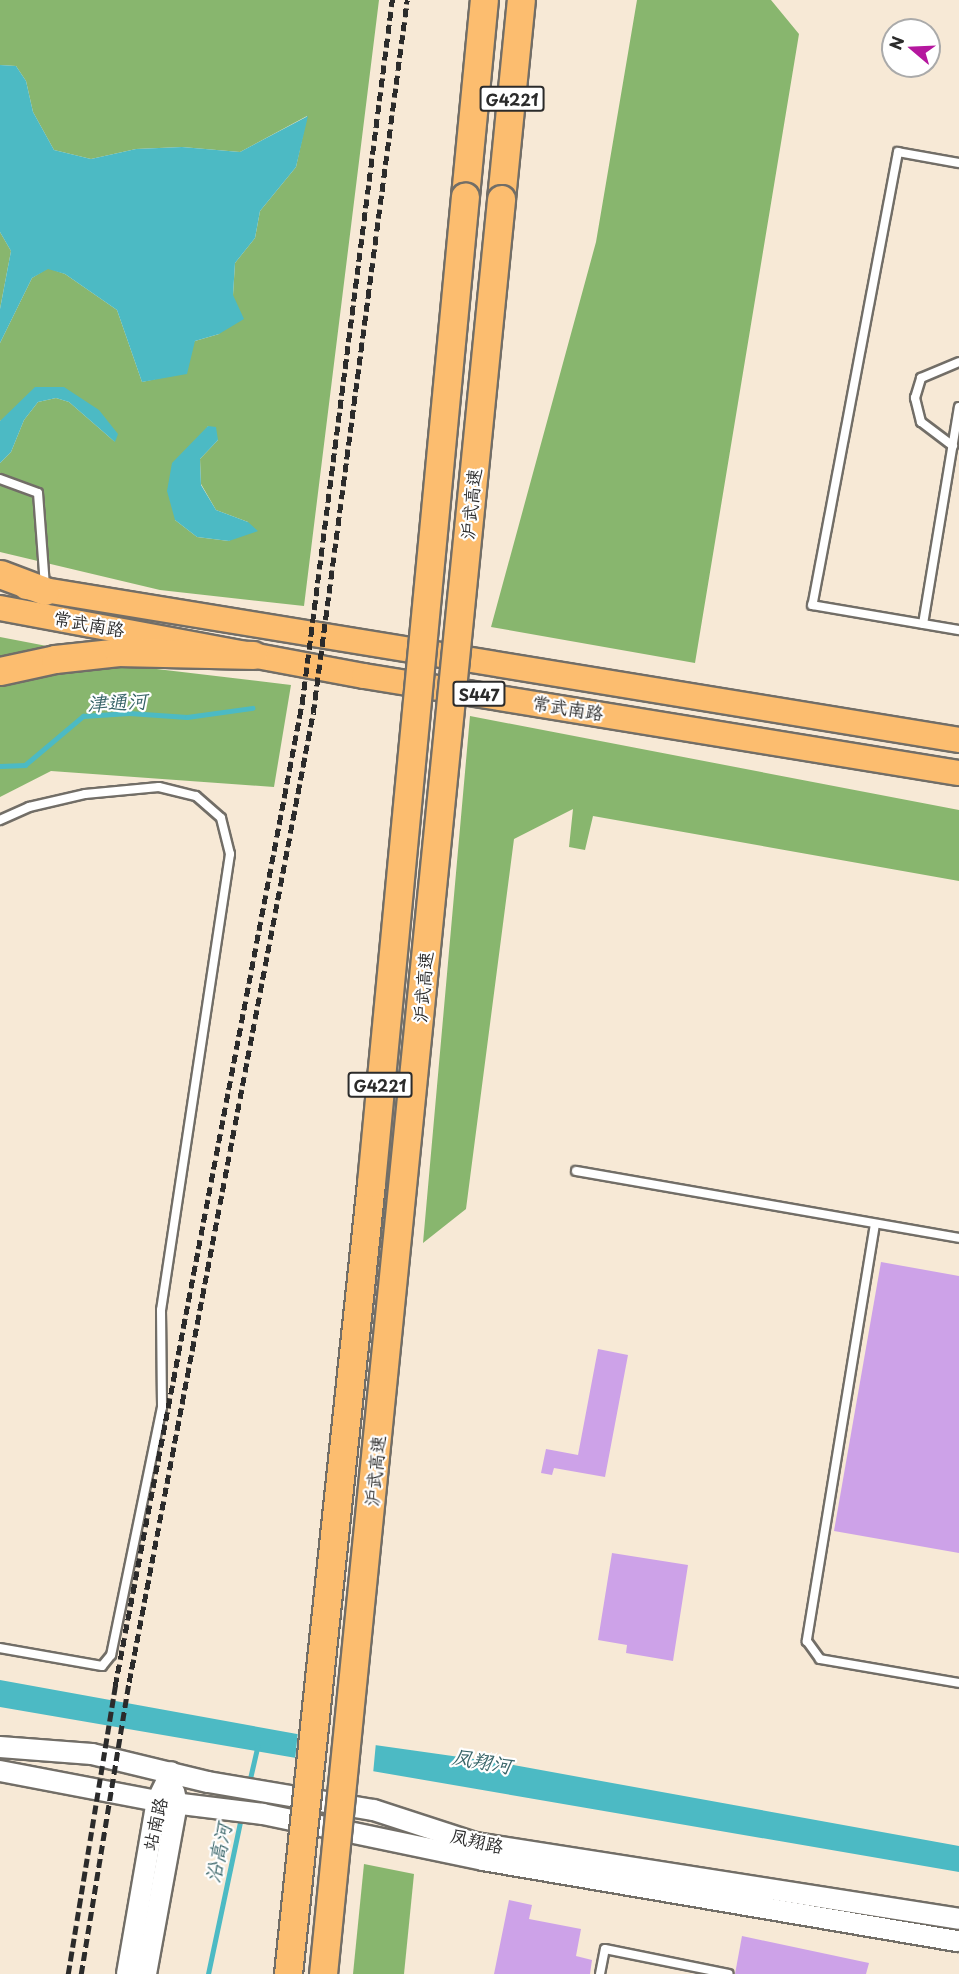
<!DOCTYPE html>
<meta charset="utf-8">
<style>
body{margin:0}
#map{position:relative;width:959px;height:1974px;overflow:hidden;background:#f7e9d6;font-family:"Playpen Sans","LXGW WenKai TC",sans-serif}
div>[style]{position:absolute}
.forest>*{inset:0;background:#88b66e}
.water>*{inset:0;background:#4cbac4}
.pier>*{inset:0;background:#f7e9d6}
.stream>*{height:4.5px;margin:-2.25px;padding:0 2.25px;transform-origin:2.25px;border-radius:2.25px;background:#4cbac4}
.building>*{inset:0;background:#cda2e8}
.roads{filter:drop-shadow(2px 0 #726e67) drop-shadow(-2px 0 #726e67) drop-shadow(0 2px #726e67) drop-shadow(0 -2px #726e67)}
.service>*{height:8px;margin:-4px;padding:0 4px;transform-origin:4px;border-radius:4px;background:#fff}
.tertiary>*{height:20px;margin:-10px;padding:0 10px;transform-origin:10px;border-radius:10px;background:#fff}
.primary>*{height:24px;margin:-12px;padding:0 12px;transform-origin:12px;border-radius:12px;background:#fcbd6f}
.motorway>*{height:27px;margin:-13.5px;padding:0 13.5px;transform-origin:13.5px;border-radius:13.5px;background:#fcbd6f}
.rail>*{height:4.5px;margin-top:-2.25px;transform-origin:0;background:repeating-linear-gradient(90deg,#2b2b2b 0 9px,transparent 0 13.5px)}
.bridges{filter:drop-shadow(2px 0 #726e67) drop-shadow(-2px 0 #726e67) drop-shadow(0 2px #726e67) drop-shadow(0 -2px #726e67)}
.motorway-bridge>*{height:27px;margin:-13.5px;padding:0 13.5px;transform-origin:13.5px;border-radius:13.5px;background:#fcbd6f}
span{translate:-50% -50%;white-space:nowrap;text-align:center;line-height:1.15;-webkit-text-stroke:4.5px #fff;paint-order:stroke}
.shield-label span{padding:2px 4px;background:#fff;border:2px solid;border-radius:4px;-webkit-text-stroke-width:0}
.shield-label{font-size:16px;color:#2b2b2b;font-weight:700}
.street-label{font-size:18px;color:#2b2b2b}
.water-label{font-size:20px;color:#386468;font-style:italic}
.north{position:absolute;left:881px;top:18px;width:60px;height:60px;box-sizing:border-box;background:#fff;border:2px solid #aaa;border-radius:50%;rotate:289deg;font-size:16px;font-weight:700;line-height:24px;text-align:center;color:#2b2b2b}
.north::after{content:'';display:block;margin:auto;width:21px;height:27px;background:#b5179e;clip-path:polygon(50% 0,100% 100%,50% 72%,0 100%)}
</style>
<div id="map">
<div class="forest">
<div style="clip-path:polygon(evenodd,0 0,379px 0,304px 606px,160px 590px,0 552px,0 463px,11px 452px,24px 420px,38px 402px,56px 398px,69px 402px,115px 442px,63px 387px,0 421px,0 343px,32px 278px,48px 268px,65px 274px,117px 310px,142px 382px,160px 378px,195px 341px,219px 334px,233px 295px,235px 263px,255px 238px,260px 211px,296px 167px,307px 116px,240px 152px,182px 147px,136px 149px,91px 159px,54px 150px,33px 112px,26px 81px,16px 66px,0 65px,0 0,208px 426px,218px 440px,200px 459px,201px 484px,216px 510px,248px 522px,229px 541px,197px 537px,175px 520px,208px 426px)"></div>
<div style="clip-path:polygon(637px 0,771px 0,799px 34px,695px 663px,491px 627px,596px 242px)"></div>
<div style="clip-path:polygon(0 232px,11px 251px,0 309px)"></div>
<div style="clip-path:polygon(0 637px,52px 647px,0 664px)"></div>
<div style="clip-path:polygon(106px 663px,291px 685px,274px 787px,51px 771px,0 797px,0 682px)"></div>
<div style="clip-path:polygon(470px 716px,959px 810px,959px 881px,593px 816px,585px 850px,569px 847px,573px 809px,514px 839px,466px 1209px,423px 1243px)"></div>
<div style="clip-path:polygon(364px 1864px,414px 1874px,404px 1974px,353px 1974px)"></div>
</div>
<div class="water">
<div style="clip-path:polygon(0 65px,16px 66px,26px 81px,33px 112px,54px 150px,91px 159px,136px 149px,182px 147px,240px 152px,308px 116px,296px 167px,260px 211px,255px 238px,235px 263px,233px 295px,244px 319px,219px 334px,195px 341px,187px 374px,142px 382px,117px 310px,65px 274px,48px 269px,32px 278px,0 343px,0 309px,11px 251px,0 232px)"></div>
<div style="clip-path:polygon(35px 387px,64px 387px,99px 410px,118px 434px,115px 442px,69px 402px,56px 398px,38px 402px,24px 420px,11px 452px,0 463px,0 421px)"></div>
<div style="clip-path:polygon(208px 426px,216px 427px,218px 440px,200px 459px,201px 485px,216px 510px,248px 522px,258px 531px,229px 541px,197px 537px,175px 520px,167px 491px,172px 463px)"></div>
<div style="clip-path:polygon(0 1680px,297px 1734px,502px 1763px,959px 1846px,959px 1872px,0 1707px)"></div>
</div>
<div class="pier">
<div style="clip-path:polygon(298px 1731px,376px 1742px,373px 1774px,295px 1761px)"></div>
</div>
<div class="stream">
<div style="left:0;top:766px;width:25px;rotate:-2deg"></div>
<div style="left:25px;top:765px;width:76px;rotate:-40.2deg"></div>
<div style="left:83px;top:716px;width:46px;rotate:-3.7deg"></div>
<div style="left:129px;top:713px;width:58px;rotate:3.9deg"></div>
<div style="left:187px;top:717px;width:66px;rotate:-7.9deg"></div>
<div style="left:249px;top:1783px;width:37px;rotate:-77deg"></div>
<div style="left:208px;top:1974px;width:159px;rotate:-78.1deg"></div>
</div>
<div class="building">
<div style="clip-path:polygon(881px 1262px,959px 1276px,959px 1553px,834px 1531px)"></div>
<div style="clip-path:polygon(598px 1349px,628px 1355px,605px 1477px,554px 1468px,552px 1475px,541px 1473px,546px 1449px,578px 1455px)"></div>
<div style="clip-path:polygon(612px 1553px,688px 1565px,673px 1661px,626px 1653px,627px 1645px,598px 1640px)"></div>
<div style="clip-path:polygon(509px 1900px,532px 1905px,529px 1919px,581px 1929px,576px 1956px,592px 1960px,590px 1974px,494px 1974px)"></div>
<div style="clip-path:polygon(742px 1936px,869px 1963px,866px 1974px,735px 1974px)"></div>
</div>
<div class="roads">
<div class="service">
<div style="left:959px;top:163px;width:62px;rotate:-169.8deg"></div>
<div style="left:898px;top:152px;width:461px;rotate:100.7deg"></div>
<div style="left:812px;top:605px;width:149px;rotate:9.7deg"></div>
<div style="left:953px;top:446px;width:40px;rotate:-143deg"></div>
<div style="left:921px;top:422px;width:25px;rotate:-104deg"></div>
<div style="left:915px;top:398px;width:21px;rotate:-73deg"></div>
<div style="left:921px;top:378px;width:41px;rotate:-22.8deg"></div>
<div style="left:0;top:479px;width:40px;rotate:20.2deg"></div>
<div style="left:38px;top:493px;width:93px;rotate:85.7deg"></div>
<div style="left:923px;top:624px;width:220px;rotate:-80.6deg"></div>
<div style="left:0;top:820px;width:32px;rotate:-24deg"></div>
<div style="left:29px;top:807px;width:57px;rotate:-13.1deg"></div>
<div style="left:85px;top:794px;width:74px;rotate:-5.4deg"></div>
<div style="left:159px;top:787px;width:38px;rotate:14deg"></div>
<div style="left:196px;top:796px;width:33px;rotate:41deg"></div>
<div style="left:221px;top:818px;width:37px;rotate:76deg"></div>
<div style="left:230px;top:854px;width:461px;rotate:98.6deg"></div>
<div style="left:161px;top:1310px;width:97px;rotate:89.4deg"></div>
<div style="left:162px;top:1407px;width:253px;rotate:101.6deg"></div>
<div style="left:111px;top:1655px;width:14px;rotate:129deg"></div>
<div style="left:102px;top:1666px;width:104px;rotate:-170deg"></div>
<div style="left:576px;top:1171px;width:389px;rotate:9.9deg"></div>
<div style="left:875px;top:1224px;width:423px;rotate:99.3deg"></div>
<div style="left:807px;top:1641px;width:22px;rotate:54deg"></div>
<div style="left:820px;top:1659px;width:141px;rotate:9.8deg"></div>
<div style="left:600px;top:1974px;width:25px;rotate:-79deg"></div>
<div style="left:605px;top:1949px;width:126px;rotate:11.4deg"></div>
</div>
<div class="tertiary">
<div style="left:0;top:1747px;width:92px;rotate:4.4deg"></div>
<div style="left:92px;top:1754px;width:119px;rotate:13.6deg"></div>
<div style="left:208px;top:1782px;width:168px;rotate:9.6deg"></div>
<div style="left:374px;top:1810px;width:106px;rotate:18.1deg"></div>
<div style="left:475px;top:1843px;width:490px;rotate:8.9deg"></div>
<div style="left:0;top:1771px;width:160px;rotate:10.8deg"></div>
<div style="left:157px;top:1801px;width:107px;rotate:7deg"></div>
<div style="left:263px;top:1814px;width:225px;rotate:11.8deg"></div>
<div style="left:483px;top:1860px;width:483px;rotate:9.7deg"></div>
<div style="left:127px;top:1974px;width:176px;rotate:-80.2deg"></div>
<div style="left:157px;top:1801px;width:32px;rotate:-64deg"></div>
<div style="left:146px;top:1974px;width:173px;rotate:-79.7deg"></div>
<div style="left:177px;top:1804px;width:13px;rotate:-103deg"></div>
</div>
<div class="primary">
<div style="left:26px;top:587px;width:945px;rotate:9.31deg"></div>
<div style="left:0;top:608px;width:370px;rotate:10.6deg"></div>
<div style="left:364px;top:676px;width:603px;rotate:9.26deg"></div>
</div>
<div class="motorway">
<div style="left:465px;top:196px;width:197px;rotate:-84.5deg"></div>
<div style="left:501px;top:199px;width:200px;rotate:-84.3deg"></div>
<div style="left:0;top:574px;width:48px;rotate:20.7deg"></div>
<div style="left:0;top:671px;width:56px;rotate:-12.3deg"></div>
<div style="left:55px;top:659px;width:64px;rotate:-6.2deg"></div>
<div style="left:119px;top:652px;width:134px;rotate:1.3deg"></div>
</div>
</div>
<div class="rail">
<div style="left:68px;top:1974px;width:292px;rotate:-80.7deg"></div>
<div style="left:115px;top:1686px;width:1001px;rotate:-79.23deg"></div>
<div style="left:302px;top:703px;width:709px;rotate:-82.7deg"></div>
<div style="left:81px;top:1974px;width:296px;rotate:-80.7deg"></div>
<div style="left:129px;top:1682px;width:986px;rotate:-79.25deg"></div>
<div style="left:313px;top:713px;width:719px;rotate:-82.49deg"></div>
</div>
<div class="bridges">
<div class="motorway-bridge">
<div style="left:288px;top:1974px;width:795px;rotate:-84.01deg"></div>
<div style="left:371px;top:1183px;width:991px;rotate:-84.56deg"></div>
<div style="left:323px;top:1974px;width:1784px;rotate:-84.27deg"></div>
</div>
</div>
<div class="shield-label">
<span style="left:512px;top:99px">G4221</span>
<span style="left:479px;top:694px">S447</span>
<span style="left:380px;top:1085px">G4221</span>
</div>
<div class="street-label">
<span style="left:471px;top:504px;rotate:-84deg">沪武高速</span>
<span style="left:89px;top:624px;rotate:10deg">常武南路</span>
<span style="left:568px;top:708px;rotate:9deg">常武南路</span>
<span style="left:423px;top:987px;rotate:-85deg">沪武高速</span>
<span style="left:375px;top:1471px;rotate:-84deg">沪武高速</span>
<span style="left:155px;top:1824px;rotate:-77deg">站南路</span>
<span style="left:477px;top:1841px;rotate:13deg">凤翔路</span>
</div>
<div class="water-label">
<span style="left:117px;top:702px;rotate:-3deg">津通河</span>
<span style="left:482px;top:1761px;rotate:10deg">凤翔河</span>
<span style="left:218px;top:1853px;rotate:-78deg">沿高河</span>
</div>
<div class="north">N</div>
</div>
